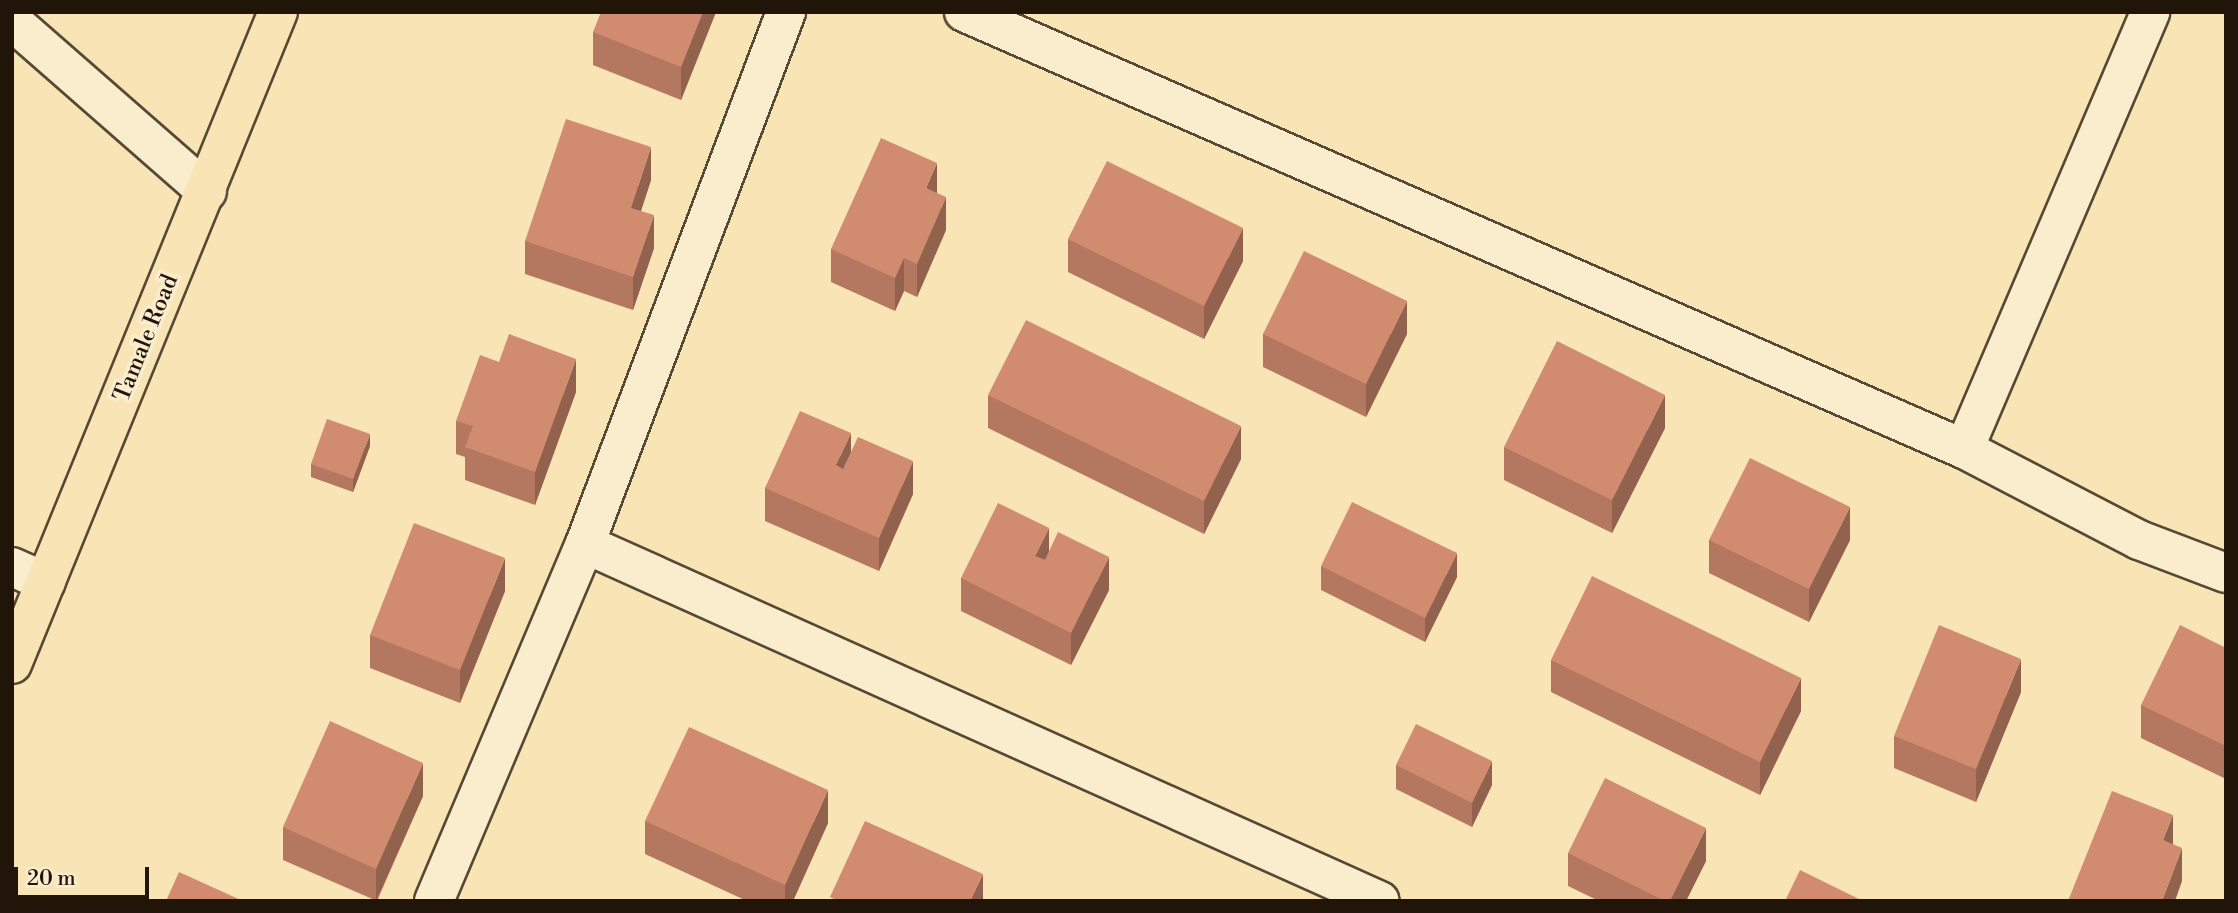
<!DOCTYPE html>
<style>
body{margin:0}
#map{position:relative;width:2238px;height:913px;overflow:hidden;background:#f8e4b4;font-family:"Libre Bodoni",serif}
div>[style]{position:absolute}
.roads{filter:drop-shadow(2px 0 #564933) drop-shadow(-2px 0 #564933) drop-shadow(0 2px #564933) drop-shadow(0 -2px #564933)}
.street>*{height:38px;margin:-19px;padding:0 19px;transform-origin:19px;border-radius:19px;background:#faedce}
.highway>*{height:38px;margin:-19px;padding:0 19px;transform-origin:19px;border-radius:19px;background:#f8e4b4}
.wall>*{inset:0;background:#b47860}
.shaded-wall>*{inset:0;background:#92624e}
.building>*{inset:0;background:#d18c70}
span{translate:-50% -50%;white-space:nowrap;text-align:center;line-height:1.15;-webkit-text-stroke:7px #faedce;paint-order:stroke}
.street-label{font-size:23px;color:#201508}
.frame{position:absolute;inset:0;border:14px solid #201508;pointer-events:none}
.scale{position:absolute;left:14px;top:867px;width:135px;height:32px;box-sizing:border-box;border:4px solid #201508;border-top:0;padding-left:9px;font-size:21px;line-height:24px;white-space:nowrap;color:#201508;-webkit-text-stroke:5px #faedce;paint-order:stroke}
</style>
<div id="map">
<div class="roads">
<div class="street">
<div style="left:786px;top:12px;width:569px;rotate:110.7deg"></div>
<div style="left:585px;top:544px;width:871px;rotate:24.18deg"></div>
<div style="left:964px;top:12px;width:1091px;rotate:23.61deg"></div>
<div style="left:1964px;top:449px;width:197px;rotate:27.5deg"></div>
<div style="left:2139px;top:540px;width:93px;rotate:20.8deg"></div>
<div style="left:12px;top:21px;width:259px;rotate:41.2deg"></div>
<div style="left:1964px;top:449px;width:475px;rotate:-66.9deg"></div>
<div style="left:12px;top:567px;width:37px;rotate:24deg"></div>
<div style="left:434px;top:901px;width:388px;rotate:-67.1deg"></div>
</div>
<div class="highway">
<div style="left:12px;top:664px;width:704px;rotate:-67.81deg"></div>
</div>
</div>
<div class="wall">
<div style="clip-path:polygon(716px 12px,681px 100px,593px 65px,593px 32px)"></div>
<div style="clip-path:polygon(651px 180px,641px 211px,654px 248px,633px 310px,525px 274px,525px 241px)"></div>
<div style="clip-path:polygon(937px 193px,946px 230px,917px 297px,904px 291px,895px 311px,831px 282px,831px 249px)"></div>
<div style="clip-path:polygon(1068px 239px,1243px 261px,1204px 339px,1068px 272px)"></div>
<div style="clip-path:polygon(1263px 334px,1407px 334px,1366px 417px,1263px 367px)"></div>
<div style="clip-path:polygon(576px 392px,535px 505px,465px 480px,465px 457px,456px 454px,456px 421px)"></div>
<div style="clip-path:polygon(988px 395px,1241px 459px,1204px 534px,988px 428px)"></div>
<div style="clip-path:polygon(1665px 428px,1612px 533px,1504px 480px,1504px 447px)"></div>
<div style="clip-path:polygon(370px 446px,353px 492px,311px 477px,311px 464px)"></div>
<div style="clip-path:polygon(851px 452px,913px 494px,879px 571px,765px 521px,765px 488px)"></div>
<div style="clip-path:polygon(1709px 540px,1850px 540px,1809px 622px,1709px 573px)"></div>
<div style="clip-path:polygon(1049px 551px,1109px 590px,1071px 665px,961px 611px,961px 578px)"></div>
<div style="clip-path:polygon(1321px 566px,1457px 577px,1425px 642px,1321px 590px)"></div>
<div style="clip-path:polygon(505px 591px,460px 703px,370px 668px,370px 635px)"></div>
<div style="clip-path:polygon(2226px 648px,2226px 779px,2141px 738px,2141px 705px)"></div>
<div style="clip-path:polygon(1551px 660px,1801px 711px,1760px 795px,1551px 692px)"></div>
<div style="clip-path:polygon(2021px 692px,1976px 802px,1894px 768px,1894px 736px)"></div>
<div style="clip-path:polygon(1396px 765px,1492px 785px,1472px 827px,1396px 789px)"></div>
<div style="clip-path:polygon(423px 796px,377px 901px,283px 860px,283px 827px)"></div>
<div style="clip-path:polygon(645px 821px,828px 823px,793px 901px,747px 901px,645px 854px)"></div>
<div style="clip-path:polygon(1568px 853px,1706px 861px,1686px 901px,1599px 901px,1568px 886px)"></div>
</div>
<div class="shaded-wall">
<div style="clip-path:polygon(703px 12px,716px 12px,681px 100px,681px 67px)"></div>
<div style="clip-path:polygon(651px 147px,651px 180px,631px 241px,631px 208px)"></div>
<div style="clip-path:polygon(937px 163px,937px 196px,926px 188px)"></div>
<div style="clip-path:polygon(946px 197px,946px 230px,917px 297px,917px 264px)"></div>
<div style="clip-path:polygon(654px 215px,654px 248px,633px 310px,633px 277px)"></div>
<div style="clip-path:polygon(1243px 228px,1243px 261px,1204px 339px,1204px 306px)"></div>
<div style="clip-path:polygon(904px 258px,904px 291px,895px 311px,895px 278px)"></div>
<div style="clip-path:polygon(1407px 301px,1407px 334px,1366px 417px,1366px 384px)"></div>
<div style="clip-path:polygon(576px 359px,576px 392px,535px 505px,535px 472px)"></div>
<div style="clip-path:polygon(1665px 395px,1665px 428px,1612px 533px,1612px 500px)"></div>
<div style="clip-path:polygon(1241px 426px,1241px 459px,1204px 534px,1204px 501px)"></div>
<div style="clip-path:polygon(851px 433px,851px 466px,836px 498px,836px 465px)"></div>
<div style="clip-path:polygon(370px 434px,370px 446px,353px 492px,353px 479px)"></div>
<div style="clip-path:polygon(913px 461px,913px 494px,879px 571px,879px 538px)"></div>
<div style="clip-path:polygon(1850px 507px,1850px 540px,1809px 622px,1809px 589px)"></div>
<div style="clip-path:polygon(1049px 528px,1049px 561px,1035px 556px)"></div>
<div style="clip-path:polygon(1457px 553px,1457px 577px,1425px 642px,1425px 618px)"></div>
<div style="clip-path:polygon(1109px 557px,1109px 590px,1071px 665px,1071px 633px)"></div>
<div style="clip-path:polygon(505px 558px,505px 591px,460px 703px,460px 670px)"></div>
<div style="clip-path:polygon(2021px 659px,2021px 692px,1976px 802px,1976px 769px)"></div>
<div style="clip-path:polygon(1801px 678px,1801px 711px,1760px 795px,1760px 762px)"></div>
<div style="clip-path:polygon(1492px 761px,1492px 785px,1472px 827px,1472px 803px)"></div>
<div style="clip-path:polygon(423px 763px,423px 796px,376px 901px,376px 869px)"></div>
<div style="clip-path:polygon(828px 790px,828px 823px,793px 901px,785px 901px,785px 885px)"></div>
<div style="clip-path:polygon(2173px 815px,2173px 848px,2163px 840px)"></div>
<div style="clip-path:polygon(1706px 828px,1706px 861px,1686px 901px,1670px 901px)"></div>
<div style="clip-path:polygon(2182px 848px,2182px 881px,2175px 901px,2162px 901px)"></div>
<div style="clip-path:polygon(983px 874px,983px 901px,970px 901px)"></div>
</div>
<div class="building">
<div style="clip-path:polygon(601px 12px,703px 12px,681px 67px,593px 32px)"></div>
<div style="clip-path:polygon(566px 119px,651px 147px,631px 208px,654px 215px,633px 277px,525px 241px)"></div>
<div style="clip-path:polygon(881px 138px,937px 163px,926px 188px,946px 197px,917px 264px,904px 258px,895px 278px,831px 249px)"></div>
<div style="clip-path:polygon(1107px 161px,1243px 228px,1204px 306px,1068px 239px)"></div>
<div style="clip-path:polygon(1304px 251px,1407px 301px,1366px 384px,1263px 334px)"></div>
<div style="clip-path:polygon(1026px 320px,1241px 426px,1204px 501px,988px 395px)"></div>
<div style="clip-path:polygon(509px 334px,576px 359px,535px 472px,465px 447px,473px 426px,456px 421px,480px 355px,499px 362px)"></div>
<div style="clip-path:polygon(1557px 341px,1665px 395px,1612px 500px,1504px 447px)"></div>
<div style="clip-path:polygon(800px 411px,851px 433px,836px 465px,843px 469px,858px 437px,913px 461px,879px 538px,765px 488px)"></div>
<div style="clip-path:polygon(327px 419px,370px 434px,353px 479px,311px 464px)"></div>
<div style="clip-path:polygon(1750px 458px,1850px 507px,1809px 589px,1709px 540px)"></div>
<div style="clip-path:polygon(1352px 502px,1457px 553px,1425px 618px,1321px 566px)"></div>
<div style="clip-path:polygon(998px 503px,1049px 528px,1035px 556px,1045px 560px,1058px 532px,1109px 557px,1071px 633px,961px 578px)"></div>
<div style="clip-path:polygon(414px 523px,505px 558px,460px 670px,370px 635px)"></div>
<div style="clip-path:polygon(1592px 576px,1801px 678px,1760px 762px,1551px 660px)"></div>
<div style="clip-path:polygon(1939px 625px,2021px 659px,1976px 769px,1894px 736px)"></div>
<div style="clip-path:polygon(2180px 625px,2226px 648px,2226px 746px,2141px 705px)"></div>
<div style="clip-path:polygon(330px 721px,423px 763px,376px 869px,283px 827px)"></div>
<div style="clip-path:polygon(1416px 724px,1492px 761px,1472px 803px,1396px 765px)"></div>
<div style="clip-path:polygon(689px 727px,828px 790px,785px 885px,645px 821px)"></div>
<div style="clip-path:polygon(1605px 778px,1706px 828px,1670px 901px,1665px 901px,1568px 853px)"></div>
<div style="clip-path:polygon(2112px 791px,2173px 815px,2163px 840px,2182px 848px,2162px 901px,2068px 901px)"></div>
<div style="clip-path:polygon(865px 821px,983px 874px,970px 901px,838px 901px,830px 897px)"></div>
<div style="clip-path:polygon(1800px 870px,1863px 901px,1785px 901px)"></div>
<div style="clip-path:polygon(179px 872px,243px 901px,166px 901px)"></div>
</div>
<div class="street-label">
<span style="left:146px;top:338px;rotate:-68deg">Tamale Road</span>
</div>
<div class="frame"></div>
<div class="scale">20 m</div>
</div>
